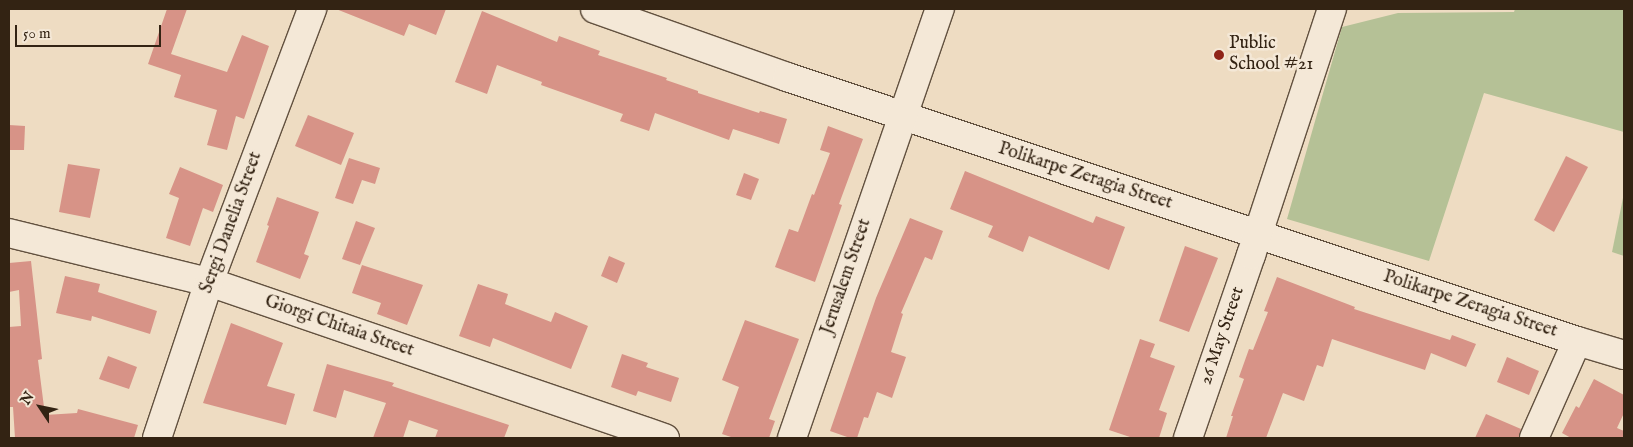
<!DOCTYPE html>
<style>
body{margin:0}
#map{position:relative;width:1633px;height:447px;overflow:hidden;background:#eedcc2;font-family:"IM FELL English",serif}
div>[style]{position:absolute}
.green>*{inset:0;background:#b5c196}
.building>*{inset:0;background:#d79387}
.roads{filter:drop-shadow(1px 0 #62513f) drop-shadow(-1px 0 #62513f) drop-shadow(0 1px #62513f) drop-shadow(0 -1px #62513f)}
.minor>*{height:28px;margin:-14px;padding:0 14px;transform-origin:14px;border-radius:14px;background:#f4e8d7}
.dots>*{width:14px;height:14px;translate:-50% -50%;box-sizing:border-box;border:2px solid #f4e8d7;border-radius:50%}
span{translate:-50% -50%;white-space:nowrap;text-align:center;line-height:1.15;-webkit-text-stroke:5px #f4e8d7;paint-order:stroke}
.poi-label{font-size:18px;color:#332313}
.left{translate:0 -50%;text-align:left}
.street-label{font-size:18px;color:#332313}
.frame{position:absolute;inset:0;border:10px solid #332313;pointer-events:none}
.north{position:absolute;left:15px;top:382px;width:50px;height:50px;-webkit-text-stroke:4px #f4e8d7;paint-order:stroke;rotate:304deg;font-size:14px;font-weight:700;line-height:20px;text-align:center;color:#332313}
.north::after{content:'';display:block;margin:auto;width:18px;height:22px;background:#332313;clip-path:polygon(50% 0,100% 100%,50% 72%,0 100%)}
.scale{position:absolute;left:15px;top:25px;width:146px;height:22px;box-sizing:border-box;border:2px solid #332313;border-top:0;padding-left:6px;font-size:15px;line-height:18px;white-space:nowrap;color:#332313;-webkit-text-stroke:4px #f4e8d7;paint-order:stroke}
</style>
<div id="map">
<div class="green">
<div style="clip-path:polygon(1515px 9px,1624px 9px,1624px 132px,1484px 93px,1429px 261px,1287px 219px,1342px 27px,1398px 13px,1514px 12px)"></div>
<div style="clip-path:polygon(1624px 193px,1624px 256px,1612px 252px)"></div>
</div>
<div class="building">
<div style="clip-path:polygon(167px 9px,187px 9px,171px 54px,227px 72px,242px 35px,269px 46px,244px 119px,236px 116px,227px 150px,207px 145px,217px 110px,174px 97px,181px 75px,148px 64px)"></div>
<div style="clip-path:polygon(336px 9px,446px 9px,436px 35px,409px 24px,404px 36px)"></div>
<div style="clip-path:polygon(482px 11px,557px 42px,559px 36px,600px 51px,598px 55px,667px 78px,666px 80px,698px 91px,698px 93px,759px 113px,760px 111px,787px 119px,779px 144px,733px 129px,729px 140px,655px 113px,649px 131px,620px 121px,623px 114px,541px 85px,542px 82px,497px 65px,487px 94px,455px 82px)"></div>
<div style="clip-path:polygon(308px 115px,354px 133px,341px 165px,295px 146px)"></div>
<div style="clip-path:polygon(9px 125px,25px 126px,24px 150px,9px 150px)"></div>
<div style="clip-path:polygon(828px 126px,863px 139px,839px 204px,842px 205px,815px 282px,775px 267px,789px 229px,798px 232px,812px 194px,814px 195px,830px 153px,820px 150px)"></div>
<div style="clip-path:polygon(1566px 156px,1588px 167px,1554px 232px,1534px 220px)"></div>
<div style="clip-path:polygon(349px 158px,380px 168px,375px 184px,362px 180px,353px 204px,335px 198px)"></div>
<div style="clip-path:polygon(68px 164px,100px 169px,90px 218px,59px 212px)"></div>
<div style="clip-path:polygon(180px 167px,223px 185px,213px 212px,203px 208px,190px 246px,166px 238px,179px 198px,169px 194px)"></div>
<div style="clip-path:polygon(965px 171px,1093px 223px,1096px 216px,1125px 227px,1109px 270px,1029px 236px,1023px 252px,988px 237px,993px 226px,950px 209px)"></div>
<div style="clip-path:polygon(744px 173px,759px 179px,751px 200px,736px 195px)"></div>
<div style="clip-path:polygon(277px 197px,319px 212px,304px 254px,309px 256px,300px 279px,256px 262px,269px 226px,267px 225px)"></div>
<div style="clip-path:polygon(910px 218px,943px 231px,932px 260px,925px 257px,901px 313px,903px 314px,891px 352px,906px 357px,892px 398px,877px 392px,868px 418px,864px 417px,857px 438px,850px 438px,830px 431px,876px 298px)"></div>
<div style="clip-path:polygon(356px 221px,375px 228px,360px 265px,342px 259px)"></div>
<div style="clip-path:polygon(1185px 246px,1218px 258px,1189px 332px,1159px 321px)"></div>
<div style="clip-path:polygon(609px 256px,625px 263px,617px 283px,601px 276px)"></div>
<div style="clip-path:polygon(31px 261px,42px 359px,38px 360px,45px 415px,77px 413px,78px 409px,138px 425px,134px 438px,15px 438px,13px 407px,10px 407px,9px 396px,9px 327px,21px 326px,19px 290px,9px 292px,9px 263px)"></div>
<div style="clip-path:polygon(362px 265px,423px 285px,407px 325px,377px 314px,381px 303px,352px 293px)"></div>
<div style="clip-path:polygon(65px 276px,100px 284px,98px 292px,157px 311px,150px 334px,92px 316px,91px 321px,56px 313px)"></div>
<div style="clip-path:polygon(1277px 277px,1355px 307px,1354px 309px,1450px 340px,1452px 335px,1476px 344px,1466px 367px,1431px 353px,1425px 370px,1332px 339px,1323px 367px,1317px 365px,1304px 401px,1283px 393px,1266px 438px,1226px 438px,1233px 416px,1231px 416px,1244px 379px,1239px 377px,1249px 349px,1253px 350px,1268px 312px,1264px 311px)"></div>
<div style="clip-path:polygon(478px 284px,508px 294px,505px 304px,551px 322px,555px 312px,588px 326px,571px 369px,493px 338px,490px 347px,459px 336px)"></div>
<div style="clip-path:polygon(745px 320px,799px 339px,769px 419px,775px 421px,769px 438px,734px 438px,722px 434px,739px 387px,722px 380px)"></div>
<div style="clip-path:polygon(231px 323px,283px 343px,267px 386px,295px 394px,286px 425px,203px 403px)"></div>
<div style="clip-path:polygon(1140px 339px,1155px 344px,1150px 357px,1175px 366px,1159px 410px,1167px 413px,1159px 438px,1133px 438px,1109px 430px)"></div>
<div style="clip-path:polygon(622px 354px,648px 363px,646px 367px,679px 378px,671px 402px,638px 391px,636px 396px,611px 387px)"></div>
<div style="clip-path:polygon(108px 356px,137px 367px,129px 389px,99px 379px)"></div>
<div style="clip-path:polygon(1507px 357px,1539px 371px,1529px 395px,1497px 382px)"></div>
<div style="clip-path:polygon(327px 364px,394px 383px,392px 386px,509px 425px,504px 438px,435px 438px,438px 430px,409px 420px,403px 438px,373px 438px,386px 403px,344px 390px,336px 418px,313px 411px)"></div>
<div style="clip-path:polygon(1594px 379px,1624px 395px,1624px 413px,1617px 428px,1624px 431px,1624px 438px,1571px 438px,1562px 433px,1576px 406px,1579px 408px)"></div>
<div style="clip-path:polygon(1486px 414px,1521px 429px,1519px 438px,1475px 438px)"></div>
</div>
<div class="roads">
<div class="minor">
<div style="left:595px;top:9px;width:204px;rotate:19.5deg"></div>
<div style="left:787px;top:77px;width:833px;rotate:18.48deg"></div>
<div style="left:9px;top:233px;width:206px;rotate:13.8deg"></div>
<div style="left:209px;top:282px;width:482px;rotate:18.9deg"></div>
<div style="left:157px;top:438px;width:164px;rotate:-71.6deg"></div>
<div style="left:209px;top:282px;width:292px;rotate:-69.3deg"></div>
<div style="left:792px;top:438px;width:454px;rotate:-71deg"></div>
<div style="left:1188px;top:438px;width:194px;rotate:-71deg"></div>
<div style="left:1251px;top:255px;width:259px;rotate:-71.8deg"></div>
<div style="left:1534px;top:438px;width:106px;rotate:-66.1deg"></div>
<div style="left:1577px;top:341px;width:49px;rotate:16.6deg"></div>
</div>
</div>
<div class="dots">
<div style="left:1219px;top:55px;background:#8f2418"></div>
</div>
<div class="poi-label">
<span class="left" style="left:1229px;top:55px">Public<br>School #21</span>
</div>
<div class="street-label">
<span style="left:1085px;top:177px;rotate:18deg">Polikarpe Zeragia Street</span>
<span style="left:232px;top:223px;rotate:-70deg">Sergi Danelia Street</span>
<span style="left:847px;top:277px;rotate:-71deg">Jerusalem Street</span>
<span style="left:1470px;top:305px;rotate:18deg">Polikarpe Zeragia Street</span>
<span style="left:339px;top:327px;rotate:19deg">Giorgi Chitaia Street</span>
<span style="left:1223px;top:336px;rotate:-71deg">26 May Street</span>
</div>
<div class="frame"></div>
<div class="north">N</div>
<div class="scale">50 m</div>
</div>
